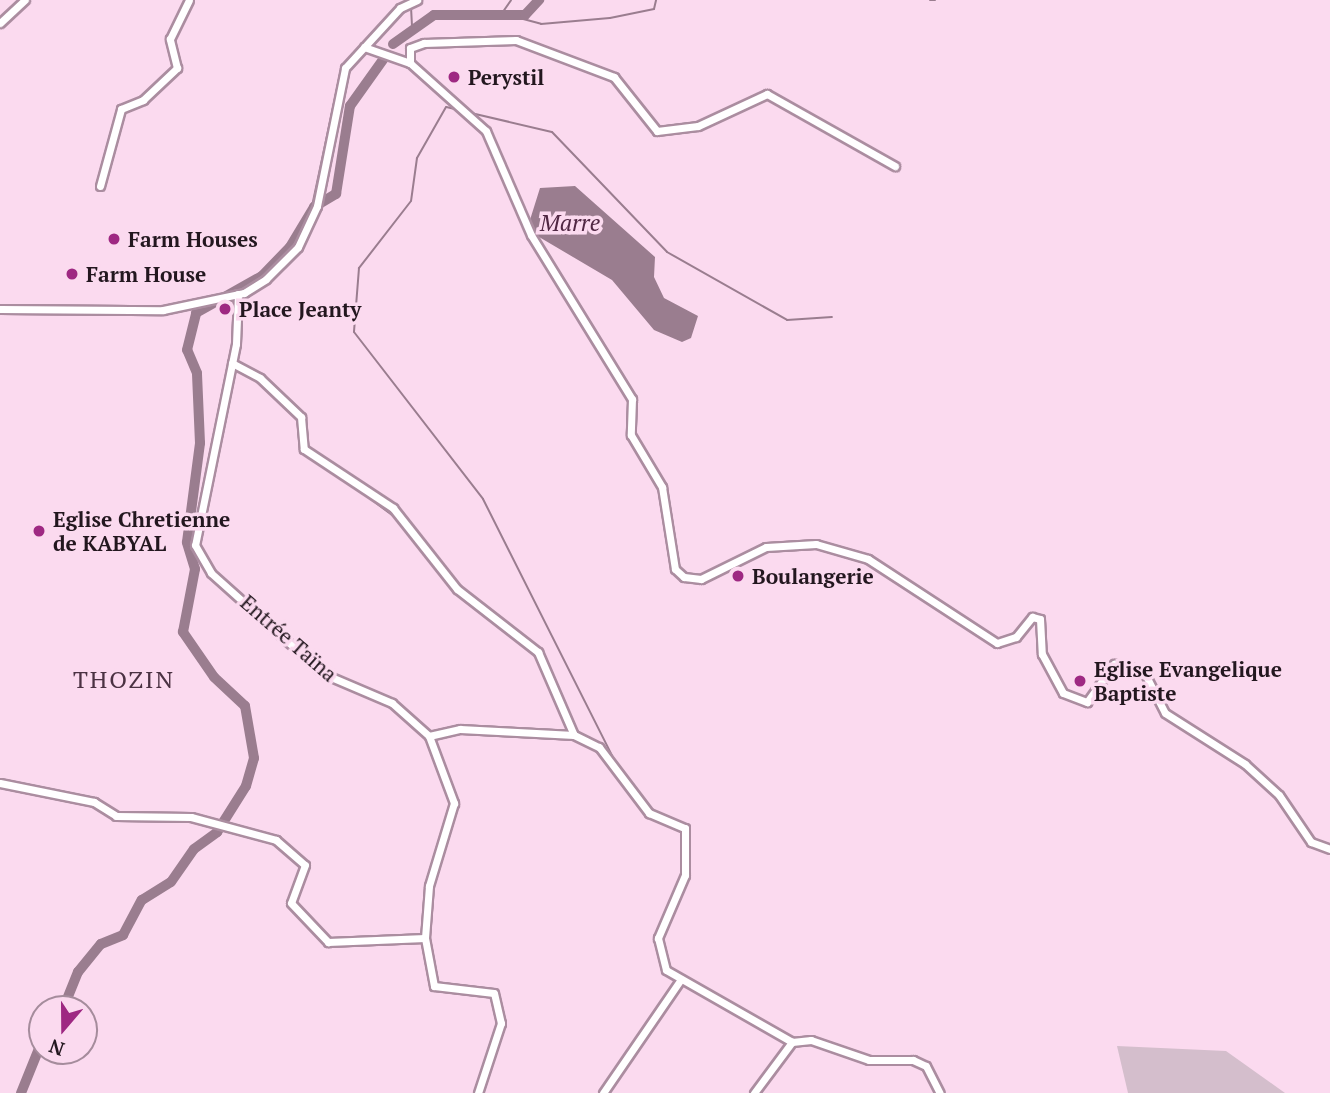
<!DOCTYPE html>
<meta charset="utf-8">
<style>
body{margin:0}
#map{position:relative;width:1330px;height:1093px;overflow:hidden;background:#fbdaef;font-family:"PT Serif",serif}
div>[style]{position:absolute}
.green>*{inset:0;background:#d4becc}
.water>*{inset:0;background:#9a7d8f}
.stream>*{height:2px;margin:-1px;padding:0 1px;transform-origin:1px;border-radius:1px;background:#9a7d8f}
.river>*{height:10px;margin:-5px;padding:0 5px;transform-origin:5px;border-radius:5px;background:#9a7d8f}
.roads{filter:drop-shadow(2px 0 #ab8da0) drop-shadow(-2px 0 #ab8da0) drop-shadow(0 2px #ab8da0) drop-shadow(0 -2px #ab8da0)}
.minor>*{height:7px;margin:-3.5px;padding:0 3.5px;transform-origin:3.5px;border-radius:3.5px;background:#fff}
.dots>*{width:19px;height:19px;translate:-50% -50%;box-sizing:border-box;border:4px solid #fbdaef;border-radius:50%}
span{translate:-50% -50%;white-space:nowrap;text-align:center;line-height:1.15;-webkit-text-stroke:7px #fbdaef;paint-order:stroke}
.poi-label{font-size:21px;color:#23171f;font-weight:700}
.left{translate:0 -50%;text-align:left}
.street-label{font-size:21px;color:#23171f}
.water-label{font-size:23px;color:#502743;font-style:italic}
.quarter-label{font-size:24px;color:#4b3243;letter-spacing:2px}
.north{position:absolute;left:28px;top:995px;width:70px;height:70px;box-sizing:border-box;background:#fbdaef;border:2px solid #a58c9c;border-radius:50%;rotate:200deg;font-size:19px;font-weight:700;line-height:28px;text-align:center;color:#23171f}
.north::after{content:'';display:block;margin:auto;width:24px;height:32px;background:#9e2882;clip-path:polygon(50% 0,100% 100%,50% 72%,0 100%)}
</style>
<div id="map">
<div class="green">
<div style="clip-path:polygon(1117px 1046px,1226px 1051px,1285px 1093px,1128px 1093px)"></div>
</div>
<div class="water">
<div style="clip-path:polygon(575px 186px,655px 257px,654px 277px,664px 298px,698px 316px,691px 338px,682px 342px,654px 330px,612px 280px,534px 234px,529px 223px,540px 188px)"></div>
</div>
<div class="stream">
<div style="left:930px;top:0;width:5px"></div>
<div style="left:411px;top:7px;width:20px;rotate:87deg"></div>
<div style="left:500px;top:16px;width:19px;rotate:-55deg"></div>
<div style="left:512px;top:16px;width:30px;rotate:15deg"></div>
<div style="left:541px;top:24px;width:69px;rotate:-5deg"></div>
<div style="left:610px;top:18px;width:45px;rotate:-11.6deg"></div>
<div style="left:654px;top:9px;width:9px;rotate:-77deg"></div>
<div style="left:459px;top:110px;width:13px;rotate:-167deg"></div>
<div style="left:446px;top:107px;width:59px;rotate:119.6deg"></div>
<div style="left:417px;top:158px;width:43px;rotate:97.9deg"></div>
<div style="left:411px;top:201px;width:85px;rotate:127.8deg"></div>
<div style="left:359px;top:268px;width:64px;rotate:94.5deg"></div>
<div style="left:354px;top:332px;width:211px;rotate:52.3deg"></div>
<div style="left:483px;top:499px;width:294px;rotate:63.3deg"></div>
<div style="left:471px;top:113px;width:83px;rotate:13.2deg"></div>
<div style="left:552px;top:132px;width:166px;rotate:46.2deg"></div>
<div style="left:667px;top:252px;width:138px;rotate:29.5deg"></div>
<div style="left:787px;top:320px;width:45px;rotate:-3.8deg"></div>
<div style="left:311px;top:211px;width:144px;rotate:-78deg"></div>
<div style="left:356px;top:488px;width:50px;rotate:36.9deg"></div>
<div style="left:404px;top:528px;width:51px;rotate:52.2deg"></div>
</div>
<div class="river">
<div style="left:393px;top:44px;width:50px;rotate:-35.3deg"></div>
<div style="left:434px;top:15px;width:91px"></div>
<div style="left:525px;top:15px;width:21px;rotate:-47deg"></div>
<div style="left:63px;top:1009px;width:40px;rotate:-68deg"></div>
<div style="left:78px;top:972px;width:36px;rotate:-51deg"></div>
<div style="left:101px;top:944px;width:24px;rotate:-22deg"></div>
<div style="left:123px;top:935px;width:40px;rotate:-62deg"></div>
<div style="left:142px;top:900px;width:34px;rotate:-32deg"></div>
<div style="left:171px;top:882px;width:40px;rotate:-55.1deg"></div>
<div style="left:194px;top:849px;width:29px;rotate:-36deg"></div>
<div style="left:217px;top:832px;width:54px;rotate:-57.8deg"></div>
<div style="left:246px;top:786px;width:29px;rotate:-74deg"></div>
<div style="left:254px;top:758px;width:53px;rotate:-99.8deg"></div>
<div style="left:245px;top:706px;width:42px;rotate:-136.9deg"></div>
<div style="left:214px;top:677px;width:55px;rotate:-124.6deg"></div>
<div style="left:183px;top:632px;width:64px;rotate:-79.2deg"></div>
<div style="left:195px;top:569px;width:28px;rotate:-107deg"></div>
<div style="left:187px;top:542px;width:100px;rotate:-82.5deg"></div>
<div style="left:200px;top:443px;width:70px;rotate:-92.5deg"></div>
<div style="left:197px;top:373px;width:25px;rotate:-113deg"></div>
<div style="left:187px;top:350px;width:38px;rotate:-76deg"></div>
<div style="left:196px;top:313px;width:76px;rotate:-29.3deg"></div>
<div style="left:262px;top:276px;width:40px;rotate:-46deg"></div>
<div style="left:290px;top:247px;width:47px;rotate:-59deg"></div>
<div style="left:314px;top:207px;width:26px;rotate:-31deg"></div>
<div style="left:336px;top:194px;width:89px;rotate:-81deg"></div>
<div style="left:350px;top:106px;width:60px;rotate:-54.5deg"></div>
<div style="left:21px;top:1093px;width:56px;rotate:-68deg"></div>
</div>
<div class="roads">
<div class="minor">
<div style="left:0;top:23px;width:34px;rotate:-43deg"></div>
<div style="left:364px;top:47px;width:49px;rotate:19.2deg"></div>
<div style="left:410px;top:63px;width:102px;rotate:41.8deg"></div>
<div style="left:486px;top:131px;width:113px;rotate:66.6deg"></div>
<div style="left:531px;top:235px;width:193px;rotate:58.4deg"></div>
<div style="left:632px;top:399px;width:36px;rotate:92deg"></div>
<div style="left:631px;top:435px;width:61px;rotate:59.2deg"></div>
<div style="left:662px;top:487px;width:83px;rotate:81deg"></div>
<div style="left:675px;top:569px;width:12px;rotate:42deg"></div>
<div style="left:684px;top:577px;width:17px;rotate:7deg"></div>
<div style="left:701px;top:579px;width:72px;rotate:-26.2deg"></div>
<div style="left:766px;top:547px;width:50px;rotate:-3.4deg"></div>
<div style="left:816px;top:544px;width:54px;rotate:16.1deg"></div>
<div style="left:868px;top:559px;width:154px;rotate:33.1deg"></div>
<div style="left:997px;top:643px;width:20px;rotate:-18deg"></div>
<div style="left:1016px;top:637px;width:26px;rotate:-51deg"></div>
<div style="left:1032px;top:617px;width:8px;rotate:14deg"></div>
<div style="left:1040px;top:619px;width:35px;rotate:87deg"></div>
<div style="left:1042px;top:654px;width:44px;rotate:61.7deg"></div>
<div style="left:1063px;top:693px;width:26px;rotate:21deg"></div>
<div style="left:1087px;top:702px;width:47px;rotate:-54.6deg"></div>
<div style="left:1114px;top:664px;width:30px;rotate:12deg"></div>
<div style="left:1143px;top:670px;width:48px;rotate:62.9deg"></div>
<div style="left:1165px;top:713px;width:95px;rotate:32.5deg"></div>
<div style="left:1245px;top:764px;width:46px;rotate:42.4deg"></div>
<div style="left:1279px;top:795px;width:57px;rotate:55.8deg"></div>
<div style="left:1311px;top:842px;width:20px;rotate:20deg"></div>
<div style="left:410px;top:63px;width:15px;rotate:-90deg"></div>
<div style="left:410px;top:48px;width:15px;rotate:-20deg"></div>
<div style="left:424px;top:43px;width:92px;rotate:-1.9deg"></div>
<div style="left:516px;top:40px;width:105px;rotate:20.7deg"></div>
<div style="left:614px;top:77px;width:69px;rotate:51.5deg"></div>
<div style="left:657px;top:131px;width:41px;rotate:-7deg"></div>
<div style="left:698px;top:126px;width:76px;rotate:-24.9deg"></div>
<div style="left:767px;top:94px;width:147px;rotate:29.4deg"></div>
<div style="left:100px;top:186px;width:80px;rotate:-74.7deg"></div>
<div style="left:121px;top:109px;width:24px;rotate:-22deg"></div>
<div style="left:143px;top:100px;width:47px;rotate:-43.3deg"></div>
<div style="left:177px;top:68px;width:30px;rotate:-104deg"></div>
<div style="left:170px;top:39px;width:43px;rotate:-64deg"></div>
<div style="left:238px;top:294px;width:50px;rotate:92.3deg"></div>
<div style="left:236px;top:344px;width:205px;rotate:101.5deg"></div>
<div style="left:195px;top:545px;width:32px;rotate:60deg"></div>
<div style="left:211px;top:573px;width:152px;rotate:41.8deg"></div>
<div style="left:324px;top:674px;width:74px;rotate:23.1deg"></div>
<div style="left:392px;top:703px;width:50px;rotate:41.7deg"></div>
<div style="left:429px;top:736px;width:72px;rotate:69.5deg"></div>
<div style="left:454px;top:803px;width:87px;rotate:106.8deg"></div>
<div style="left:429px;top:886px;width:52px;rotate:94.4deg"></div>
<div style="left:425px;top:938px;width:49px;rotate:79.4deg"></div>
<div style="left:434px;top:986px;width:60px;rotate:6.7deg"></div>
<div style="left:494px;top:993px;width:31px;rotate:77deg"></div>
<div style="left:501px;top:1023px;width:74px;rotate:108.2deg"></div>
<div style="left:0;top:309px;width:163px;rotate:0.4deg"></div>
<div style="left:163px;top:310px;width:83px;rotate:-11.9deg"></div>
<div style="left:244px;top:293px;width:26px;rotate:-32deg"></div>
<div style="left:266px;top:279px;width:45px;rotate:-45deg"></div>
<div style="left:298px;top:247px;width:45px;rotate:-65.1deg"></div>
<div style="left:317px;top:206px;width:141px;rotate:-78.5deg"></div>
<div style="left:345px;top:68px;width:81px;rotate:-47.5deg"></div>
<div style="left:400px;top:8px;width:19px;rotate:-25deg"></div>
<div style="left:232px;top:363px;width:32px;rotate:28deg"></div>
<div style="left:260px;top:378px;width:57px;rotate:43.6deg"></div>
<div style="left:301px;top:417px;width:32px;rotate:85deg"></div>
<div style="left:304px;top:449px;width:107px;rotate:33.5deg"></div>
<div style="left:393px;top:508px;width:103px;rotate:51.7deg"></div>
<div style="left:457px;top:589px;width:103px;rotate:37.9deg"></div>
<div style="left:538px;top:652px;width:90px;rotate:66.6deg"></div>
<div style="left:429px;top:736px;width:32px;rotate:-13deg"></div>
<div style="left:460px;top:729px;width:114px;rotate:3deg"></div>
<div style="left:574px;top:735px;width:28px;rotate:26deg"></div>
<div style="left:599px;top:747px;width:83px;rotate:52.9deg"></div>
<div style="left:649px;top:813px;width:39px;rotate:23deg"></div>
<div style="left:685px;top:828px;width:47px;rotate:90deg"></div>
<div style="left:685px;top:875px;width:69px;rotate:113.2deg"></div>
<div style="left:658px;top:938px;width:33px;rotate:76deg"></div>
<div style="left:666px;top:970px;width:145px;rotate:29.7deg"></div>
<div style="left:0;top:783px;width:96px;rotate:11.4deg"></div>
<div style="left:94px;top:802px;width:26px;rotate:32deg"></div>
<div style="left:116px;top:816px;width:75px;rotate:0.8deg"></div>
<div style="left:191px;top:817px;width:88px;rotate:15.1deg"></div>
<div style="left:276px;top:840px;width:38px;rotate:41deg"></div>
<div style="left:305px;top:865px;width:40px;rotate:110.2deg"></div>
<div style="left:291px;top:903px;width:54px;rotate:46.5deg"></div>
<div style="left:328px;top:942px;width:97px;rotate:-2.4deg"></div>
<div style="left:603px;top:1093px;width:138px;rotate:-55.6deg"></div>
<div style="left:754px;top:1093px;width:64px;rotate:-53.3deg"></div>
<div style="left:792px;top:1042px;width:19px;rotate:-6deg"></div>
<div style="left:811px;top:1040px;width:61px;rotate:19deg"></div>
<div style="left:869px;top:1060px;width:44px"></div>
<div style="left:913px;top:1060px;width:14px;rotate:25deg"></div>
<div style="left:926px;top:1066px;width:30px;rotate:63deg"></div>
</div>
</div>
<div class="dots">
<div style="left:454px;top:77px;background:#9e2882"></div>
<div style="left:114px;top:239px;background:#9e2882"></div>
<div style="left:72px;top:274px;background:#9e2882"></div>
<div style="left:225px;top:309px;background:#9e2882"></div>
<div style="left:39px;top:531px;background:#9e2882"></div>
<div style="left:738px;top:576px;background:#9e2882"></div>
<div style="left:1080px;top:681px;background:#9e2882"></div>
</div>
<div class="poi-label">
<span class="left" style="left:468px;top:77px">Perystil</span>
<span class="left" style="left:128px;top:239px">Farm Houses</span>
<span class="left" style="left:86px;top:274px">Farm House</span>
<span class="left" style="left:239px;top:309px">Place Jeanty</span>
<span class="left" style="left:53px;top:531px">Eglise Chretienne<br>de KABYAL</span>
<span class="left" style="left:752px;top:576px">Boulangerie</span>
<span class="left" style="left:1094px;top:681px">Eglise Evangelique<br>Baptiste</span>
</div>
<div class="street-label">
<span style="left:289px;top:638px;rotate:41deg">Entrée Taïna</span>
</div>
<div class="water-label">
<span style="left:570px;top:223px">Marre</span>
</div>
<div class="quarter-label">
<span style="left:124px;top:680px">THOZIN</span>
</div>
<div class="north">N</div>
</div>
